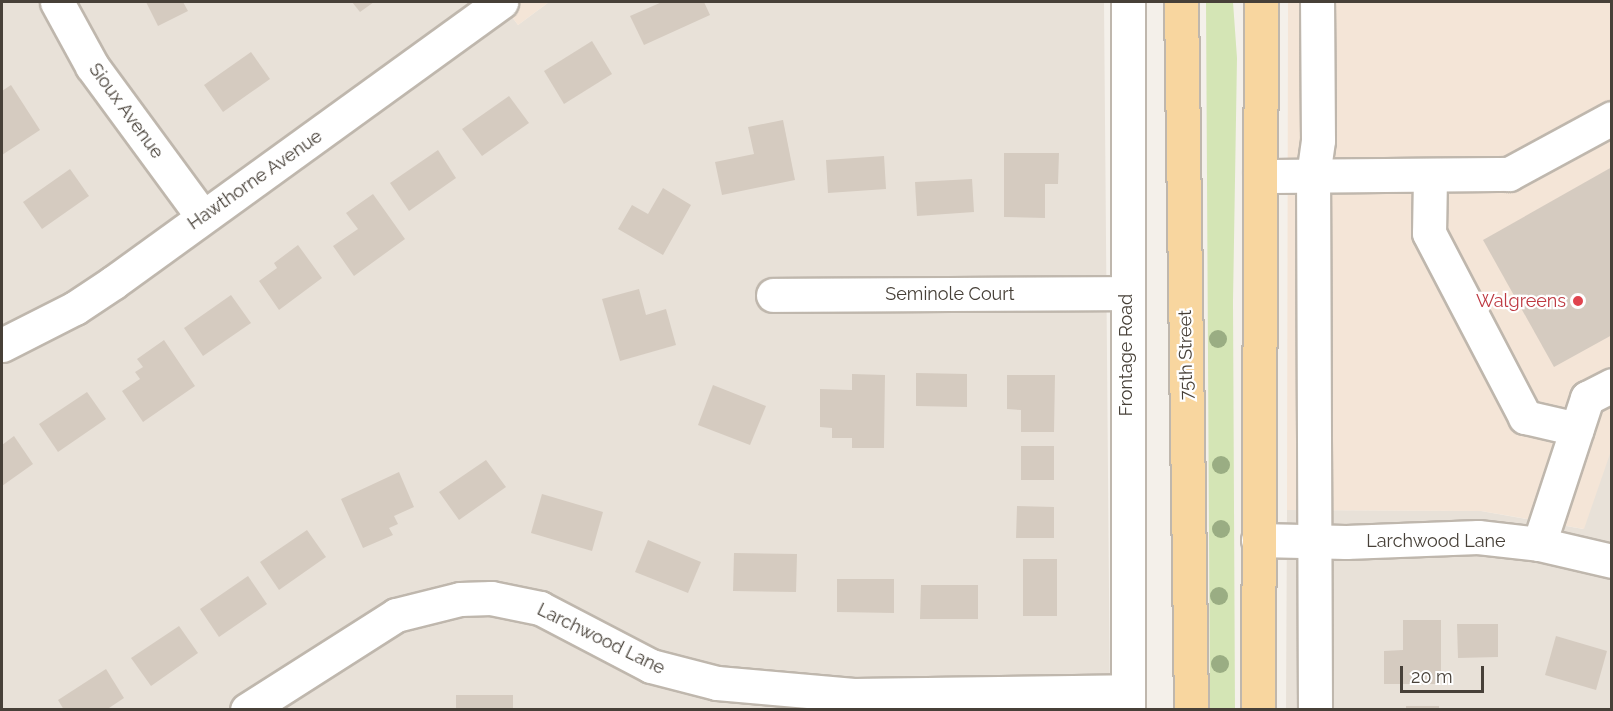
<!DOCTYPE html>
<style>
body{margin:0}
#map{position:relative;width:1613px;height:711px;overflow:hidden;background:#f4f0ea;font-family:Raleway,sans-serif}
div>[style]{position:absolute}
.residential>*{inset:0;background:#e8e1d8}
.commercial>*{inset:0;background:#f4e5d7}
.green>*{inset:0;background:#d4e5b5}
.building>*{inset:0;background:#d5cbc0}
.roads{filter:drop-shadow(2px 0 #bfb7ad) drop-shadow(-2px 0 #bfb7ad) drop-shadow(0 2px #bfb7ad) drop-shadow(0 -2px #bfb7ad)}
.minor>*{height:33px;margin:-16.5px;padding:0 16.5px;transform-origin:16.5px;border-radius:16.5px;background:#fff}
.major>*{height:33px;margin:-16.5px;padding:0 16.5px;transform-origin:16.5px;border-radius:16.5px;background:#f8d69f}
.trees>*{width:18px;height:18px;margin:-9px;border-radius:50%;background:#9aad83}
.dots>*{width:16px;height:16px;translate:-50% -50%;box-sizing:border-box;border:3px solid #fff;border-radius:50%}
span{translate:-50% -50%;white-space:nowrap;text-align:center;line-height:1.15;-webkit-text-stroke:4.5px #fff;paint-order:stroke}
.street-label{font-size:18px;color:#474038}
.health-label{font-size:18px;color:#be3a42}
.right{translate:-100% -50%;text-align:right}
.frame{position:absolute;inset:0;border:3px solid #474038;pointer-events:none}
.scale{position:absolute;left:1400px;top:666px;width:84px;height:27px;box-sizing:border-box;border:3px solid #474038;border-top:0;padding-left:8px;font-size:18px;line-height:21px;white-space:nowrap;color:#474038;-webkit-text-stroke:4px #fff;paint-order:stroke}
</style>
<div id="map">
<div class="residential">
<div style="clip-path:polygon(2px 2px,501px 2px,518px 25px,549px 2px,1104px 2px,1110px 709px,2px 709px)"></div>
<div style="clip-path:polygon(1611px 448px,1611px 709px,1286px 710px,1287px 510px,1481px 511px,1583px 529px)"></div>
</div>
<div class="commercial">
<div style="clip-path:polygon(501px 2px,549px 2px,518px 25px)"></div>
<div style="clip-path:polygon(1288px 2px,1611px 2px,1612px 448px,1584px 529px,1481px 511px,1287px 510px)"></div>
</div>
<div class="green">
<div style="clip-path:polygon(1206px 2px,1233px 2px,1237px 58px,1233px 302px,1235px 710px,1210px 709px)"></div>
</div>
<div class="building">
<div style="clip-path:polygon(146px 2px,183px 2px,188px 11px,158px 26px)"></div>
<div style="clip-path:polygon(352px 2px,374px 2px,360px 12px)"></div>
<div style="clip-path:polygon(662px 2px,704px 2px,710px 15px,644px 45px,630px 16px)"></div>
<div style="clip-path:polygon(592px 41px,612px 74px,564px 104px,544px 71px)"></div>
<div style="clip-path:polygon(251px 52px,270px 79px,223px 112px,204px 85px)"></div>
<div style="clip-path:polygon(11px 85px,40px 130px,2px 155px,2px 91px)"></div>
<div style="clip-path:polygon(509px 96px,529px 123px,482px 156px,462px 129px)"></div>
<div style="clip-path:polygon(783px 120px,795px 180px,722px 195px,715px 162px,754px 154px,748px 127px)"></div>
<div style="clip-path:polygon(438px 150px,456px 178px,409px 211px,390px 183px)"></div>
<div style="clip-path:polygon(1004px 153px,1059px 153px,1058px 184px,1045px 184px,1045px 218px,1004px 217px)"></div>
<div style="clip-path:polygon(884px 156px,886px 189px,828px 193px,826px 160px)"></div>
<div style="clip-path:polygon(1612px 167px,1612px 335px,1554px 367px,1483px 240px)"></div>
<div style="clip-path:polygon(70px 169px,89px 196px,42px 229px,23px 202px)"></div>
<div style="clip-path:polygon(972px 179px,974px 212px,917px 216px,915px 182px)"></div>
<div style="clip-path:polygon(663px 188px,691px 205px,663px 255px,618px 229px,632px 205px,648px 214px)"></div>
<div style="clip-path:polygon(373px 194px,405px 239px,354px 276px,333px 246px,358px 229px,346px 213px)"></div>
<div style="clip-path:polygon(298px 245px,322px 278px,279px 310px,259px 281px,277px 268px,274px 263px)"></div>
<div style="clip-path:polygon(639px 289px,646px 315px,666px 309px,676px 345px,620px 361px,602px 299px)"></div>
<div style="clip-path:polygon(231px 295px,251px 323px,203px 356px,184px 328px)"></div>
<div style="clip-path:polygon(164px 340px,195px 386px,143px 422px,122px 391px,140px 379px,135px 372px,143px 367px,137px 359px)"></div>
<div style="clip-path:polygon(916px 373px,967px 374px,967px 407px,916px 406px)"></div>
<div style="clip-path:polygon(852px 374px,885px 375px,884px 448px,852px 448px,852px 438px,832px 438px,832px 428px,820px 427px,820px 389px,852px 390px)"></div>
<div style="clip-path:polygon(1007px 375px,1055px 375px,1054px 432px,1021px 432px,1021px 410px,1007px 409px)"></div>
<div style="clip-path:polygon(713px 385px,766px 406px,750px 445px,698px 425px)"></div>
<div style="clip-path:polygon(87px 392px,106px 419px,58px 452px,39px 424px)"></div>
<div style="clip-path:polygon(14px 436px,33px 464px,2px 486px,2px 445px)"></div>
<div style="clip-path:polygon(1021px 446px,1054px 446px,1054px 480px,1021px 480px)"></div>
<div style="clip-path:polygon(486px 460px,506px 487px,459px 520px,439px 492px)"></div>
<div style="clip-path:polygon(399px 472px,414px 507px,394px 516px,398px 524px,389px 528px,393px 535px,363px 548px,341px 499px)"></div>
<div style="clip-path:polygon(542px 494px,603px 512px,592px 551px,531px 533px)"></div>
<div style="clip-path:polygon(1017px 506px,1054px 507px,1054px 538px,1016px 538px)"></div>
<div style="clip-path:polygon(307px 530px,326px 557px,279px 590px,260px 562px)"></div>
<div style="clip-path:polygon(648px 540px,701px 562px,688px 593px,635px 572px)"></div>
<div style="clip-path:polygon(734px 553px,797px 554px,796px 592px,733px 591px)"></div>
<div style="clip-path:polygon(1023px 559px,1057px 559px,1057px 616px,1023px 616px)"></div>
<div style="clip-path:polygon(248px 576px,267px 604px,219px 637px,200px 609px)"></div>
<div style="clip-path:polygon(837px 579px,894px 579px,894px 613px,837px 612px)"></div>
<div style="clip-path:polygon(921px 585px,978px 585px,978px 619px,920px 619px)"></div>
<div style="clip-path:polygon(1403px 620px,1441px 620px,1441px 684px,1384px 684px,1384px 651px,1403px 650px)"></div>
<div style="clip-path:polygon(1457px 624px,1498px 624px,1498px 657px,1458px 658px)"></div>
<div style="clip-path:polygon(179px 626px,198px 653px,151px 686px,131px 658px)"></div>
<div style="clip-path:polygon(1556px 636px,1607px 651px,1596px 690px,1545px 675px)"></div>
<div style="clip-path:polygon(106px 669px,124px 698px,106px 710px,64px 710px,58px 700px)"></div>
<div style="clip-path:polygon(456px 695px,513px 695px,513px 710px,456px 710px)"></div>
<div style="clip-path:polygon(1406px 706px,1439px 706px,1439px 710px,1406px 710px)"></div>
</div>
<div class="roads">
<div class="minor">
<div style="left:57px;top:2px;width:73px;rotate:61.3deg"></div>
<div style="left:92px;top:66px;width:186px;rotate:53.7deg"></div>
<div style="left:1128px;top:2px;width:708px;rotate:90deg"></div>
<div style="left:1260px;top:176px;width:249px;rotate:-0.5deg"></div>
<div style="left:1509px;top:174px;width:117px;rotate:-28.5deg"></div>
<div style="left:1430px;top:177px;width:56px;rotate:91deg"></div>
<div style="left:1429px;top:233px;width:208px;rotate:62.4deg"></div>
<div style="left:1525px;top:417px;width:53px;rotate:13deg"></div>
<div style="left:773px;top:295px;width:353px;rotate:-0.3deg"></div>
<div style="left:2px;top:345px;width:82px;rotate:-26.9deg"></div>
<div style="left:75px;top:308px;width:47px;rotate:-33.7deg"></div>
<div style="left:114px;top:282px;width:478px;rotate:-35.9deg"></div>
<div style="left:1258px;top:540px;width:88px;rotate:1.3deg"></div>
<div style="left:1346px;top:542px;width:132px;rotate:-2.2deg"></div>
<div style="left:1478px;top:537px;width:61px;rotate:6.5deg"></div>
<div style="left:1539px;top:544px;width:75px;rotate:13.1deg"></div>
<div style="left:1539px;top:544px;width:154px;rotate:-71.8deg"></div>
<div style="left:1587px;top:398px;width:28px;rotate:-27deg"></div>
<div style="left:247px;top:710px;width:177px;rotate:-32.5deg"></div>
<div style="left:396px;top:615px;width:66px;rotate:-14deg"></div>
<div style="left:460px;top:599px;width:31px;rotate:-2deg"></div>
<div style="left:491px;top:598px;width:50px;rotate:11.5deg"></div>
<div style="left:540px;top:608px;width:125px;rotate:27.6deg"></div>
<div style="left:651px;top:666px;width:68px;rotate:14.4deg"></div>
<div style="left:717px;top:683px;width:137px;rotate:5deg"></div>
<div style="left:853px;top:695px;width:275px;rotate:-0.8deg"></div>
<div style="left:1315px;top:710px;width:534px;rotate:-90.21deg"></div>
<div style="left:1313px;top:176px;width:36px;rotate:-82deg"></div>
<div style="left:1318px;top:140px;width:138px;rotate:-90.4deg"></div>
</div>
<div class="major">
<div style="left:1181px;top:2px;width:708px;rotate:89.19deg"></div>
<div style="left:1258px;top:710px;width:708px;rotate:-89.76deg"></div>
</div>
</div>
<div class="trees">
<div style="left:1218px;top:339px"></div>
<div style="left:1221px;top:465px"></div>
<div style="left:1221px;top:529px"></div>
<div style="left:1219px;top:596px"></div>
<div style="left:1220px;top:664px"></div>
</div>
<div class="dots">
<div style="left:1578px;top:301px;background:#e0444e"></div>
</div>
<div class="street-label">
<span style="left:126px;top:111px;rotate:54deg">Sioux Avenue</span>
<span style="left:255px;top:180px;rotate:-35deg">Hawthorne Avenue</span>
<span style="left:950px;top:294px">Seminole Court</span>
<span style="left:1126px;top:355px;rotate:-90deg">Frontage Road</span>
<span style="left:1186px;top:355px;rotate:-91deg">75th Street</span>
<span style="left:1436px;top:541px">Larchwood Lane</span>
<span style="left:601px;top:639px;rotate:26deg">Larchwood Lane</span>
</div>
<div class="health-label">
<span class="right" style="left:1566px;top:301px">Walgreens</span>
</div>
<div class="frame"></div>
<div class="scale">20 m</div>
</div>
